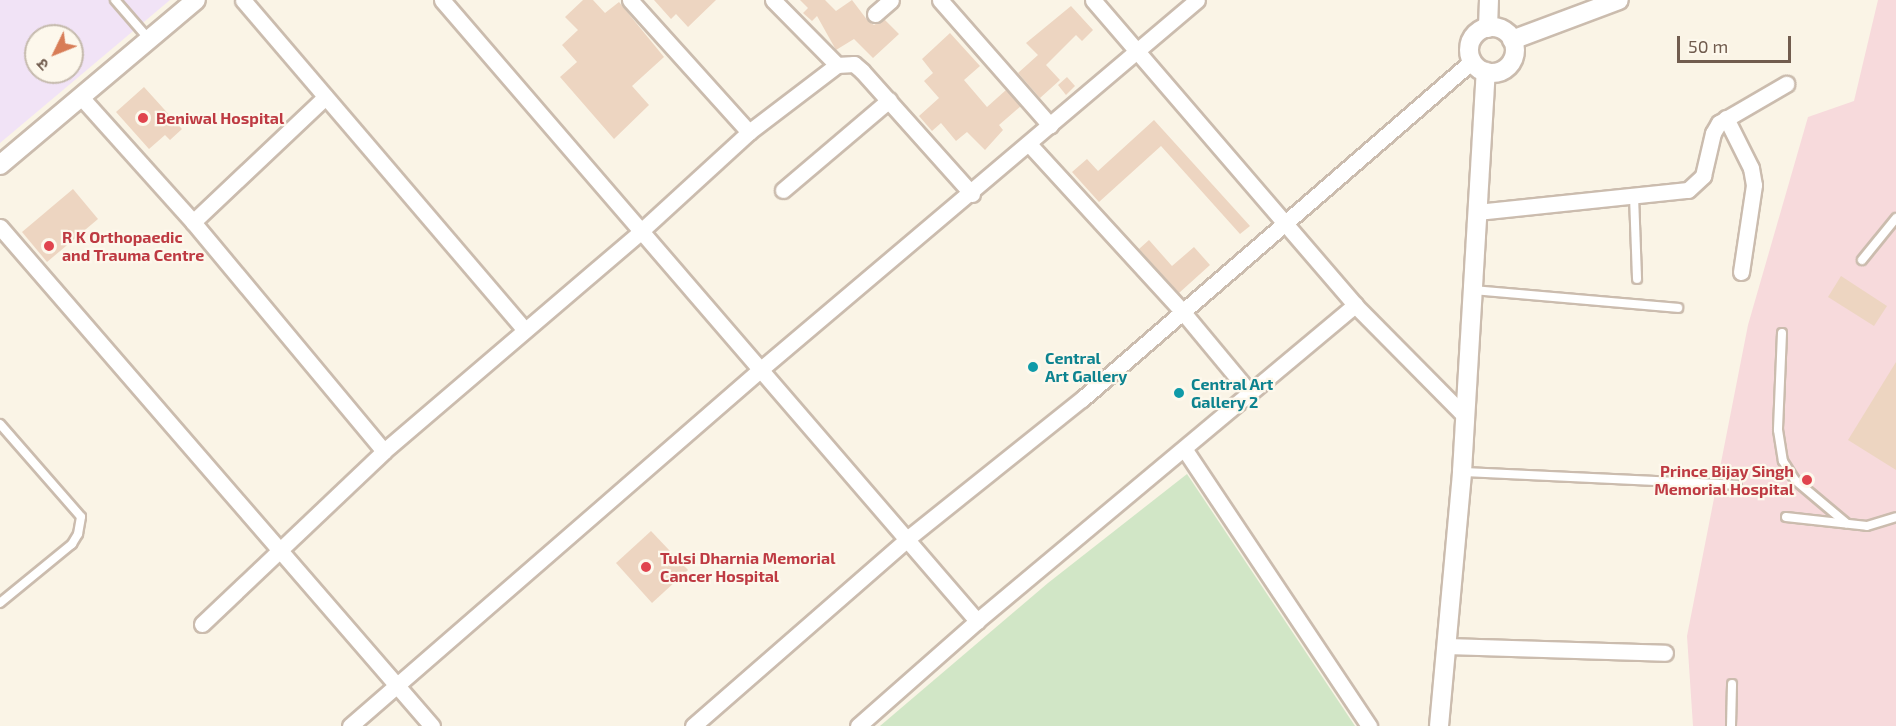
<!DOCTYPE html>
<meta charset="utf-8">
<style>
body{margin:0}
#map{position:relative;width:1896px;height:726px;overflow:hidden;background:#faf4e6;font-family:"Exo 2","Noto Sans Devanagari",sans-serif}
div>[style]{position:absolute}
.education>*{inset:0;background:#f1e3f6}
.medical>*{inset:0;background:#f7dadc}
.green>*{inset:0;background:#d1e6c6}
.building>*{inset:0;background:#edd5c1}
.roads{filter:drop-shadow(2px 0 #cbbcae) drop-shadow(-2px 0 #cbbcae) drop-shadow(0 2px #cbbcae) drop-shadow(0 -2px #cbbcae)}
.service>*{height:8px;margin:-4px;padding:0 4px;transform-origin:4px;border-radius:4px;background:#fff}
.minor>*{height:15px;margin:-7.5px;padding:0 7.5px;transform-origin:7.5px;border-radius:7.5px;background:#fff}
.tertiary>*{height:18px;margin:-9px;padding:0 9px;transform-origin:9px;border-radius:9px;background:#fff}
.tertiary>.ring{margin:-9px;padding:0;box-sizing:content-box;background:none;border:18px solid #fff;border-radius:50%}
.dots>*{width:16px;height:16px;translate:-50% -50%;box-sizing:border-box;border:3px solid #fdf8ec;border-radius:50%}
span{translate:-50% -50%;white-space:nowrap;text-align:center;line-height:1.15;-webkit-text-stroke:4.5px #fdf8ec;paint-order:stroke}
.health-label{font-size:16px;color:#be3a42;font-weight:700}
.left{translate:0 -50%;text-align:left}
.right{translate:-100% -50%;text-align:right}
.culture-label{font-size:16px;color:#0d838f;font-weight:700}
.north{position:absolute;left:24px;top:24px;width:60px;height:60px;box-sizing:border-box;background:#fdf8ec;border:2px solid #c5baad;border-radius:50%;rotate:227deg;font-size:16px;font-weight:700;line-height:24px;text-align:center;color:#715c4e}
.north::after{content:'';display:block;margin:auto;width:21px;height:27px;background:#d87d57;clip-path:polygon(50% 0,100% 100%,50% 72%,0 100%)}
.scale{position:absolute;left:1677px;top:36px;width:114px;height:27px;box-sizing:border-box;border:3px solid #715c4e;border-top:0;padding-left:8px;font-size:18px;line-height:21px;white-space:nowrap;color:#715c4e;-webkit-text-stroke:4px #fdf8ec;paint-order:stroke}
</style>
<div id="map">
<div class="education">
<div style="clip-path:polygon(evenodd,0 0,170px 0,0 143px,0 0,36px 36px,72px 36px,72px 72px,36px 72px,36px 36px)"></div>
</div>
<div class="medical">
<div style="clip-path:polygon(1878px 0,1896px 0,1896px 726px,1693px 726px,1687px 636px,1748px 325px,1808px 117px,1854px 101px)"></div>
</div>
<div class="green">
<div style="clip-path:polygon(1187px 474px,1355px 726px,880px 726px,1048px 583px)"></div>
</div>
<div class="building">
<div style="clip-path:polygon(583px 0,593px 0,605px 13px,619px 2px,664px 57px,632px 86px,649px 105px,614px 139px,560px 77px,577px 62px,562px 45px,578px 30px,565px 17px)"></div>
<div style="clip-path:polygon(654px 0,716px 0,688px 27px,676px 14px,671px 19px)"></div>
<div style="clip-path:polygon(800px 0,825px 0,836px 11px,852px 0,868px 21px,874px 25px,884px 19px,899px 34px,873px 58px,854px 39px,836px 50px,817px 16px,812px 21px,803px 13px,808px 8px)"></div>
<div style="clip-path:polygon(1071px 6px,1093px 30px,1082px 41px,1076px 35px,1046px 65px,1060px 80px,1040px 98px,1018px 73px,1038px 55px,1026px 43px)"></div>
<div style="clip-path:polygon(950px 33px,980px 66px,964px 80px,987px 107px,1006px 90px,1021px 106px,999px 125px,1003px 130px,985px 150px,967px 132px,956px 141px,941px 123px,932px 131px,919px 116px,939px 98px,924px 81px,933px 73px,922px 59px)"></div>
<div style="clip-path:polygon(1067px 77px,1075px 86px,1066px 95px,1058px 85px)"></div>
<div style="clip-path:polygon(144px 87px,182px 129px,170px 140px,165px 135px,149px 149px,116px 112px)"></div>
<div style="clip-path:polygon(1154px 120px,1250px 226px,1240px 234px,1161px 146px,1099px 202px,1072px 172px,1087px 159px,1098px 171px)"></div>
<div style="clip-path:polygon(73px 189px,98px 219px,47px 262px,22px 232px)"></div>
<div style="clip-path:polygon(1149px 240px,1172px 266px,1194px 247px,1210px 265px,1179px 293px,1139px 249px)"></div>
<div style="clip-path:polygon(1841px 276px,1887px 306px,1874px 326px,1828px 297px)"></div>
<div style="clip-path:polygon(1896px 362px,1896px 470px,1848px 440px)"></div>
<div style="clip-path:polygon(651px 531px,688px 570px,652px 603px,616px 563px)"></div>
</div>
<div class="roads">
<div class="service">
<div style="left:115px;top:0;width:50px;rotate:49deg"></div>
<div style="left:1634px;top:196px;width:83px;rotate:87.9deg"></div>
<div style="left:1862px;top:260px;width:54px;rotate:-51deg"></div>
<div style="left:1474px;top:290px;width:205px;rotate:5deg"></div>
<div style="left:1782px;top:333px;width:97px;rotate:92.4deg"></div>
<div style="left:1778px;top:430px;width:31px;rotate:81deg"></div>
<div style="left:1783px;top:461px;width:22px;rotate:58deg"></div>
<div style="left:1795px;top:480px;width:67px;rotate:40.1deg"></div>
<div style="left:0;top:424px;width:123px;rotate:48.9deg"></div>
<div style="left:81px;top:517px;width:17px;rotate:100deg"></div>
<div style="left:78px;top:534px;width:12px;rotate:121deg"></div>
<div style="left:72px;top:544px;width:93px;rotate:140.7deg"></div>
<div style="left:1463px;top:472px;width:274px;rotate:2.7deg"></div>
<div style="left:1786px;top:517px;width:81px;rotate:6.3deg"></div>
<div style="left:1867px;top:526px;width:30px;rotate:-17deg"></div>
<div style="left:1731px;top:726px;width:42px;rotate:-88.6deg"></div>
</div>
<div class="minor">
<div style="left:243px;top:0;width:434px;rotate:49.5deg"></div>
<div style="left:442px;top:0;width:820px;rotate:49.25deg"></div>
<div style="left:630px;top:0;width:178px;rotate:48deg"></div>
<div style="left:773px;top:0;width:91px;rotate:45.4deg"></div>
<div style="left:940px;top:0;width:167px;rotate:48.7deg"></div>
<div style="left:1093px;top:0;width:402px;rotate:49.3deg"></div>
<div style="left:1355px;top:305px;width:156px;rotate:45.3deg"></div>
<div style="left:875px;top:14px;width:21px;rotate:-41deg"></div>
<div style="left:81px;top:97px;width:168px;rotate:48.1deg"></div>
<div style="left:193px;top:222px;width:298px;rotate:50.2deg"></div>
<div style="left:1726px;top:118px;width:56px;rotate:63.4deg"></div>
<div style="left:1751px;top:168px;width:17px;rotate:80deg"></div>
<div style="left:1754px;top:185px;width:88px;rotate:98.5deg"></div>
<div style="left:1029px;top:144px;width:226px;rotate:47.5deg"></div>
<div style="left:1182px;top:311px;width:107px;rotate:50.3deg"></div>
<div style="left:783px;top:190px;width:139px;rotate:-40.3deg"></div>
<div style="left:1477px;top:212px;width:212px;rotate:-6deg"></div>
<div style="left:1688px;top:190px;width:21px;rotate:-43deg"></div>
<div style="left:1703px;top:176px;width:44px;rotate:-76.9deg"></div>
<div style="left:1713px;top:133px;width:12px;rotate:-59deg"></div>
<div style="left:1719px;top:123px;width:78px;rotate:-30.2deg"></div>
<div style="left:193px;top:222px;width:182px;rotate:-43.4deg"></div>
<div style="left:0;top:227px;width:660px;rotate:49.12deg"></div>
<div style="left:1185px;top:450px;width:332px;rotate:56.3deg"></div>
<div style="left:202px;top:624px;width:251px;rotate:-43.5deg"></div>
<div style="left:384px;top:451px;width:337px;rotate:-40.5deg"></div>
<div style="left:640px;top:232px;width:148px;rotate:-42.5deg"></div>
<div style="left:749px;top:132px;width:111px;rotate:-37.3deg"></div>
<div style="left:837px;top:65px;width:17px;rotate:-3deg"></div>
<div style="left:854px;top:64px;width:11px;rotate:41deg"></div>
<div style="left:862px;top:71px;width:165px;rotate:48.2deg"></div>
<div style="left:1446px;top:646px;width:219px;rotate:1.8deg"></div>
<div style="left:350px;top:726px;width:544px;rotate:-40.98deg"></div>
<div style="left:761px;top:369px;width:571px;rotate:-40.24deg"></div>
<div style="left:693px;top:726px;width:284px;rotate:-41.1deg"></div>
<div style="left:907px;top:539px;width:224px;rotate:-38.7deg"></div>
<div style="left:1082px;top:399px;width:516px;rotate:-40.91deg"></div>
<div style="left:858px;top:726px;width:159px;rotate:-41.4deg"></div>
<div style="left:977px;top:621px;width:493px;rotate:-39.9deg"></div>
</div>
<div class="tertiary">
<div class="ring" style="left:1469px;top:27px;width:28px;height:28px"></div>
<div style="left:1488px;top:28px;width:28px;rotate:-88deg"></div>
<div style="left:1512px;top:40px;width:114px;rotate:-20.5deg"></div>
<div style="left:0;top:165px;width:256px;rotate:-40.1deg"></div>
<div style="left:1439px;top:726px;width:255px;rotate:-84.8deg"></div>
<div style="left:1462px;top:472px;width:401px;rotate:-86.6deg"></div>
</div>
</div>
<div class="dots">
<div style="left:143px;top:118px;background:#e0444e"></div>
<div style="left:49px;top:246px;background:#e0444e"></div>
<div style="left:1033px;top:367px;background:#0f9aa8"></div>
<div style="left:1179px;top:393px;background:#0f9aa8"></div>
<div style="left:1807px;top:480px;background:#e0444e"></div>
<div style="left:646px;top:567px;background:#e0444e"></div>
</div>
<div class="health-label">
<span class="left" style="left:156px;top:118px">Beniwal Hospital</span>
<span class="left" style="left:62px;top:246px">R K Orthopaedic<br>and Trauma Centre</span>
<span class="right" style="left:1794px;top:480px">Prince Bijay Singh<br>Memorial Hospital</span>
<span class="left" style="left:660px;top:567px">Tulsi Dharnia Memorial<br>Cancer Hospital</span>
</div>
<div class="culture-label">
<span class="left" style="left:1045px;top:367px">Central<br>Art Gallery</span>
<span class="left" style="left:1191px;top:393px">Central Art<br>Gallery 2</span>
</div>
<div class="north">उ</div>
<div class="scale">50 m</div>
</div>
